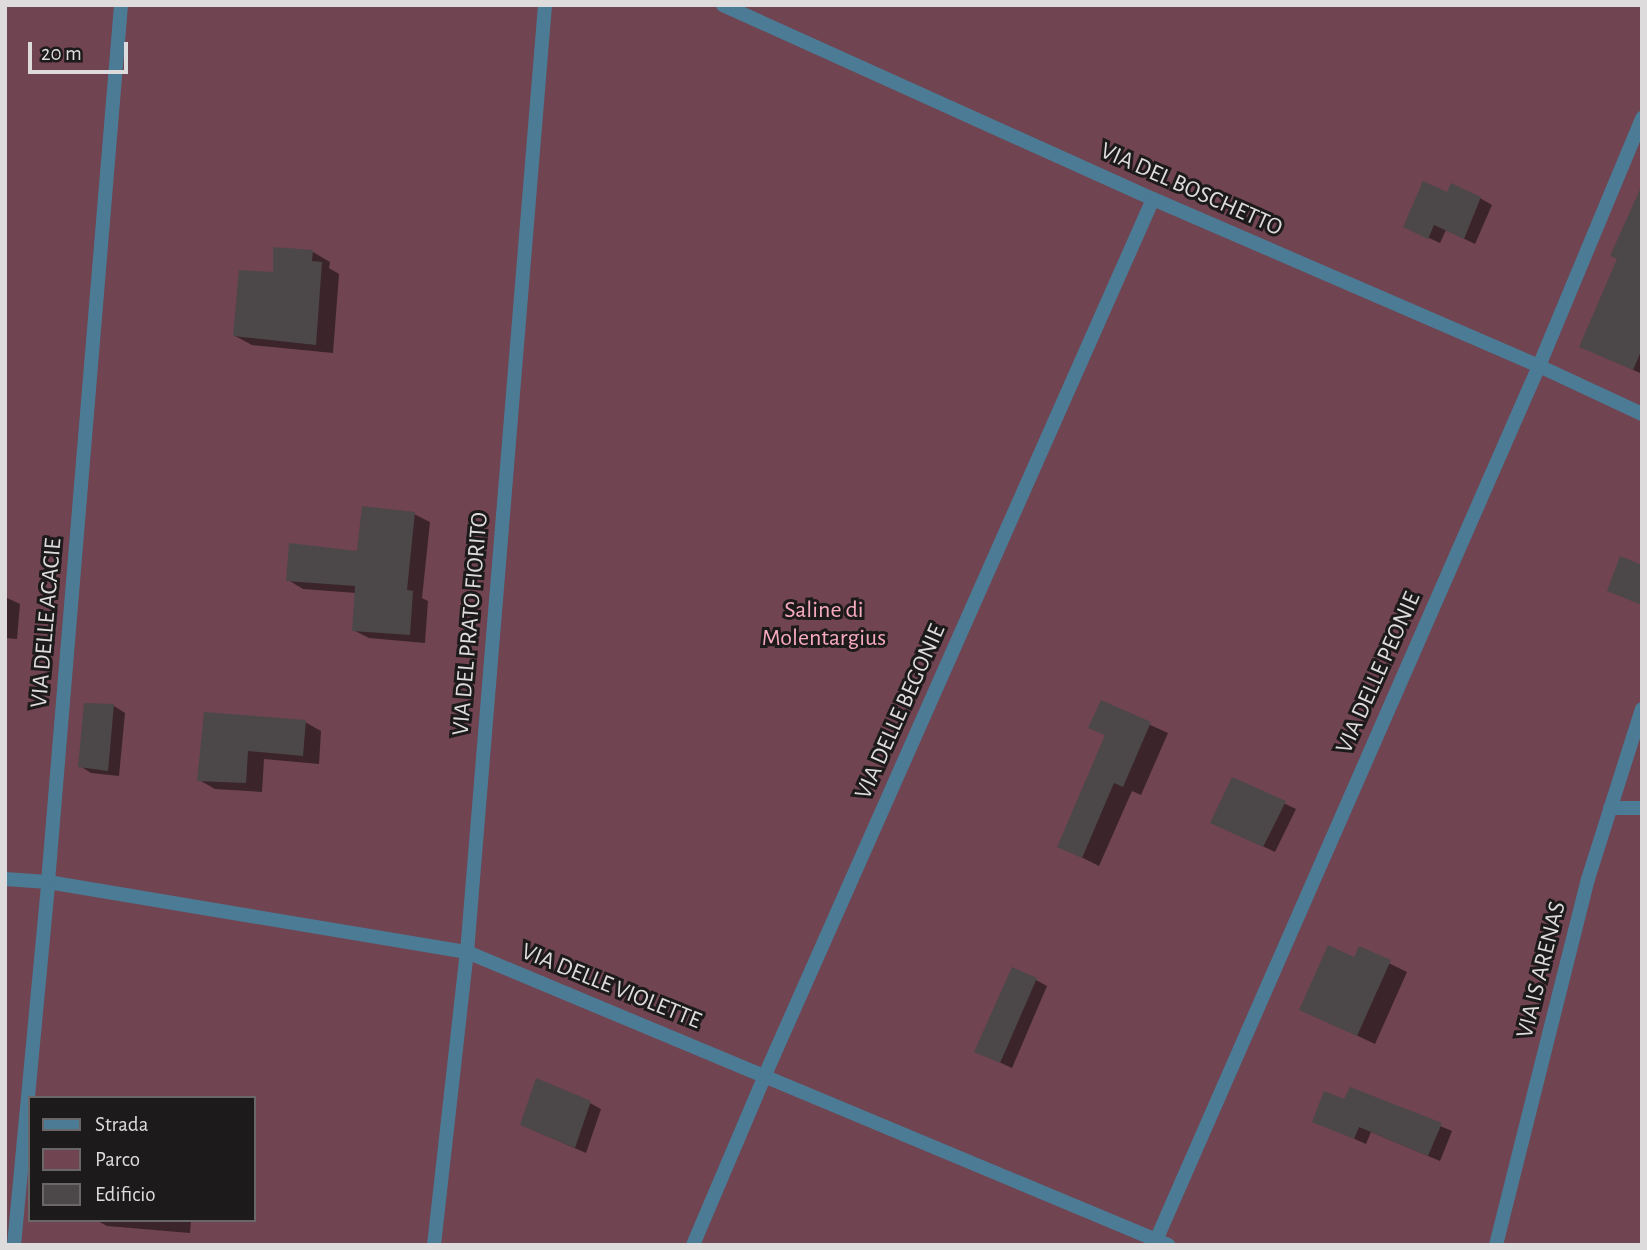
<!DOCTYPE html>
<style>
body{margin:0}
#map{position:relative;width:1647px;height:1250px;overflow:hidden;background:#363233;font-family:"Alegreya Sans",sans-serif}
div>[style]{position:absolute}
.green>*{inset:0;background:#704450}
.shadow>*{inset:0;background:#0007}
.building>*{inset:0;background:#4c4849}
.street>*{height:14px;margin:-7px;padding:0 7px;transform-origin:7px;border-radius:7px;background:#4c7b96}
span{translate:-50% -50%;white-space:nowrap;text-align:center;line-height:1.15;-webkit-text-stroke:6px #1c1a1b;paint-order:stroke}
.street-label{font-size:24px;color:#dedbdc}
.park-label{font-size:24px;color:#f8abbf}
.frame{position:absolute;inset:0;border:7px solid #dedbdc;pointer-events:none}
.legend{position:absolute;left:28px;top:1096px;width:228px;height:126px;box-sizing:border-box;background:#1c1a1b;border:2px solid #6a6768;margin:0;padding:9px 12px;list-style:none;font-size:21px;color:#dedbdc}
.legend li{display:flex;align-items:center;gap:14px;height:35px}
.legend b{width:35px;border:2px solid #6a6768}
.scale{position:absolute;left:28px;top:42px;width:100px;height:32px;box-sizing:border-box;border:4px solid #dedbdc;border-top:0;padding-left:9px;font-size:21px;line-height:24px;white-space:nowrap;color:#dedbdc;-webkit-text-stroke:5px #1c1a1b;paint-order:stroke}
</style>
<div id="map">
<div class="green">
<div style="clip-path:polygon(evenodd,5px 5px,1642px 5px,1642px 1245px,5px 1245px,5px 5px,30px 1098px,254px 1098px,254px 1220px,30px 1220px,30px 1098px)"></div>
</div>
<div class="shadow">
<div style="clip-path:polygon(1448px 194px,1480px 198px,1492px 205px,1475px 244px,1446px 230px,1440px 243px,1416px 232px)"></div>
<div style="clip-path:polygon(1642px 213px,1642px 374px,1582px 346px)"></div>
<div style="clip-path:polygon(313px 252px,330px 262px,329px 268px,339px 274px,333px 353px,252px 345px,235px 336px,275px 274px)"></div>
<div style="clip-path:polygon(414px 514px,430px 522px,422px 598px,428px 601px,425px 643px,369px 638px,353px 630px,356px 593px,303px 589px,288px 580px,359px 553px)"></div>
<div style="clip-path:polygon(5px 597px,20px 604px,17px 639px,5px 638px)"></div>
<div style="clip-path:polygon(1102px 703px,1168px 733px,1141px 795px,1132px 791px,1099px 866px,1059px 846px,1107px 736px,1091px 727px)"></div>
<div style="clip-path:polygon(85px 704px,114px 706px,125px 713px,119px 776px,91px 773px,80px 766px)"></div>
<div style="clip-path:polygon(205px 714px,305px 722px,321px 731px,319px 764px,264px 759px,262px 792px,215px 789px,199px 780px)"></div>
<div style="clip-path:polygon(1233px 779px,1296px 809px,1275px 852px,1223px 828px)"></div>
<div style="clip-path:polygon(1360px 949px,1407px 972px,1375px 1044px,1301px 1009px,1355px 959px)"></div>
<div style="clip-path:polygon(1036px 980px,1047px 986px,1012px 1068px,977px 1052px)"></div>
<div style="clip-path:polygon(1351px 1089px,1452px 1131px,1440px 1161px,1371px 1132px,1366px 1144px,1314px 1121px,1345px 1102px)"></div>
<div style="clip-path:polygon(590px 1103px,601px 1109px,586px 1153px,533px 1130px)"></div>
<div style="clip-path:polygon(96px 1220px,191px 1220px,190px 1233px,107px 1226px)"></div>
</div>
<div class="building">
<div style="clip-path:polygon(1423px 181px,1447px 192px,1451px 183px,1481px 197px,1464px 239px,1434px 225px,1428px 239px,1403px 227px)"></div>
<div style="clip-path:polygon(1642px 185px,1642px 349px,1633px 370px,1579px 347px,1617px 259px,1610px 256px)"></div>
<div style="clip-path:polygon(273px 247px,313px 250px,312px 261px,322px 262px,316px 345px,233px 336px,239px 270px,273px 272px)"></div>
<div style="clip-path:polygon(362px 506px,415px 512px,407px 590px,413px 591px,410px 635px,352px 631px,355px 586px,286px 581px,289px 543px,357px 551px)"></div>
<div style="clip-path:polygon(1620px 556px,1642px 565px,1642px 605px,1607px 591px)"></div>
<div style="clip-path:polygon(1101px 700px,1151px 722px,1123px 787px,1114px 783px,1082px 858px,1057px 847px,1105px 735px,1088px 728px)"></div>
<div style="clip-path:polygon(84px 703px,114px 704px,108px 771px,78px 767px)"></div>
<div style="clip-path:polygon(204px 712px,306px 720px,303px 756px,248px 751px,246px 783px,197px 781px)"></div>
<div style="clip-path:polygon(1232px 777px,1286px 801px,1263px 847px,1210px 823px)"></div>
<div style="clip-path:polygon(1328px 945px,1354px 957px,1359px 946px,1391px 960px,1357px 1036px,1299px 1010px)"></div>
<div style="clip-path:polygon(1012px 967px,1037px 978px,1000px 1063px,974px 1052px)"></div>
<div style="clip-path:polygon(536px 1078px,591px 1101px,575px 1148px,520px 1125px)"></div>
<div style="clip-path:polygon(1350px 1087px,1442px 1123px,1428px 1156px,1359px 1127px,1354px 1139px,1312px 1122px,1324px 1091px,1344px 1099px)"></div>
</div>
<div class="street">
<div style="left:723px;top:5px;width:472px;rotate:24.3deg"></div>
<div style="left:1153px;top:199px;width:421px;rotate:23.4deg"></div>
<div style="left:1539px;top:366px;width:114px;rotate:25deg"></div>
<div style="left:1610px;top:808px;width:32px"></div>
<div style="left:5px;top:879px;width:43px;rotate:4deg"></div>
<div style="left:48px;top:882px;width:425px;rotate:9.5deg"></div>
<div style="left:467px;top:952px;width:760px;rotate:22.68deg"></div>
<div style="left:14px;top:1245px;width:365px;rotate:-84.6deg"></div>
<div style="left:48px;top:882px;width:880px;rotate:-85.24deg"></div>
<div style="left:434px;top:1245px;width:295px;rotate:-83.6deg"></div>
<div style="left:467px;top:952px;width:950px;rotate:-85.29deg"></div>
<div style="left:693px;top:1245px;width:185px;rotate:-67deg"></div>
<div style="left:765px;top:1075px;width:958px;rotate:-66.11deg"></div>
<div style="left:1154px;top:1245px;width:960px;rotate:-66.35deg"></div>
<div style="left:1539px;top:366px;width:269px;rotate:-67.4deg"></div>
<div style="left:1496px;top:1245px;width:377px;rotate:-75.9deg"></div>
<div style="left:1588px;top:879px;width:178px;rotate:-72.4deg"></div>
</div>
<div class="street-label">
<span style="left:1191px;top:190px;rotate:24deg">VIA DEL BOSCHETTO</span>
<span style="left:47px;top:623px;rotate:-85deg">VIA DELLE ACACIE</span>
<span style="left:471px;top:624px;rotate:-85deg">VIA DEL PRATO FIORITO</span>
<span style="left:1379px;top:673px;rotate:-66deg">VIA DELLE PEONIE</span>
<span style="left:901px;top:712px;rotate:-66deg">VIA DELLE BEGONIE</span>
<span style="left:1542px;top:970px;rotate:-76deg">VIA IS ARENAS</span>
<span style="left:611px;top:987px;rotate:22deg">VIA DELLE VIOLETTE</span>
</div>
<div class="park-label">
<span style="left:824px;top:625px">Saline di<br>Molentargius</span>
</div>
<div class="frame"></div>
<ul class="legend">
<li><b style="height:9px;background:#4c7b96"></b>Strada</li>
<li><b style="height:19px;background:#704450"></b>Parco</li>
<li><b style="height:19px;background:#4c4849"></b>Edificio</li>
</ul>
<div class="scale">20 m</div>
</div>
